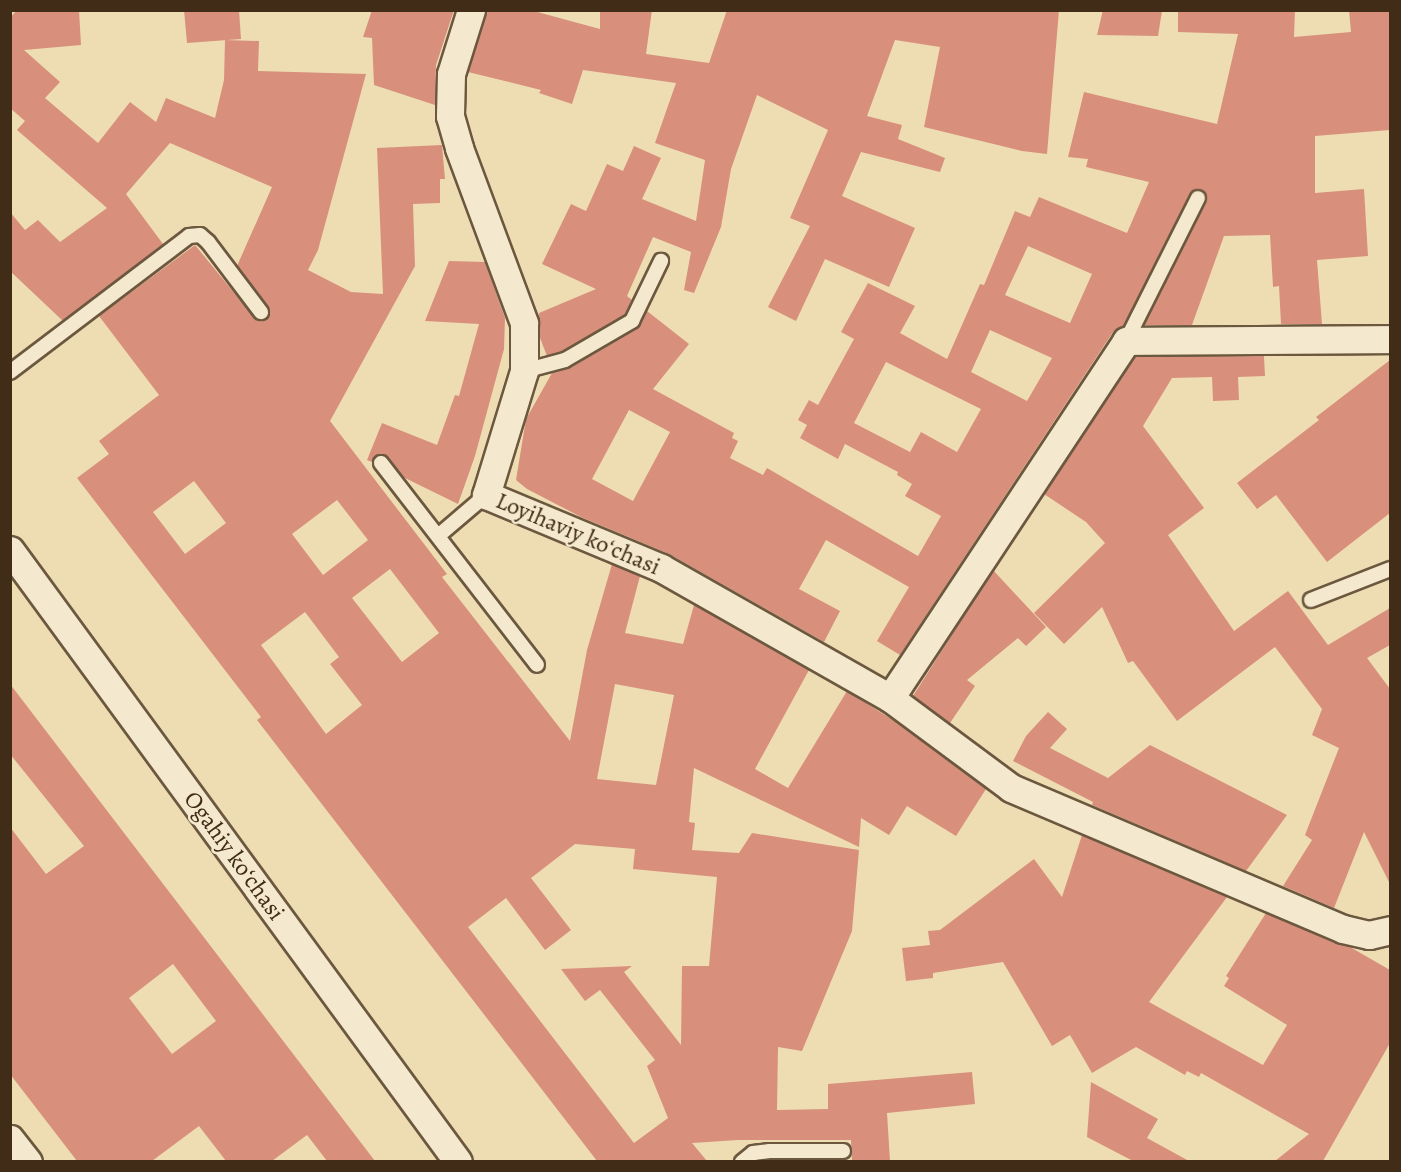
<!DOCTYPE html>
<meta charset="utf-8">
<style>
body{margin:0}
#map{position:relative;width:1401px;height:1172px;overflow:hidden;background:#eeddb3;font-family:Alegreya,serif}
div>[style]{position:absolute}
.building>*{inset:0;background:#d8907c}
.roads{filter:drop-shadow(2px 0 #6c583f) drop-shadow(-2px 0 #6c583f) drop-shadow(0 2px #6c583f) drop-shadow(0 -2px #6c583f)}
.service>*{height:14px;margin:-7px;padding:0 7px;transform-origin:7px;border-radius:7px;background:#f4e9ce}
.minor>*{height:27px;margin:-13.5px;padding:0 13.5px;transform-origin:13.5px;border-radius:13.5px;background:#f4e9ce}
span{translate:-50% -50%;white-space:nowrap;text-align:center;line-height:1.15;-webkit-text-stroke:5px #f4e9ce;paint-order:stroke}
.street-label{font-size:24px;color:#412c18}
.frame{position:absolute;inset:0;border:12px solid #412c18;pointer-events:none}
</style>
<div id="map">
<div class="building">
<div style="clip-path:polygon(evenodd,17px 10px,79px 10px,81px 45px,24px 50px,60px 82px,45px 98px,98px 143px,130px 102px,156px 122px,166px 98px,215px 118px,224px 80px,225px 40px,259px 41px,258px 71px,366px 74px,318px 250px,308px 270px,351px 292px,383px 294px,377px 148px,442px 145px,445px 179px,440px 179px,440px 203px,413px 204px,415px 266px,330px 421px,447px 574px,442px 577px,570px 741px,587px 650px,612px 564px,640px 576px,625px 633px,683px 644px,694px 605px,809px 670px,755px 769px,788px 788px,847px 691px,896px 722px,986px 789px,956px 836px,907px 806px,889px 835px,861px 818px,859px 847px,694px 768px,689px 822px,695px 823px,692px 850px,739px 853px,752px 833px,859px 850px,852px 931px,802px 1051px,778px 1047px,777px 1110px,828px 1109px,828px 1084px,972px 1072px,975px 1104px,887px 1113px,890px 1161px,852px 1161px,851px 1140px,738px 1140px,692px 1143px,707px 1161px,597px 1161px,257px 720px,261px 717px,77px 478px,109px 454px,99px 441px,159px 395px,99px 316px,195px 245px,254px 317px,258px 320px,266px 319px,269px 315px,268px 307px,237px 266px,272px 187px,170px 143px,126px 194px,163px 244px,63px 321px,10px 271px,10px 212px,25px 230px,38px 220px,60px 242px,107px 208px,17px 130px,25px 121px,10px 108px,10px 18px,17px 10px,194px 481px,226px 523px,185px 554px,153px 512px,194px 481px,17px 10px,337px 500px,368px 540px,323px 575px,292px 534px,337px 500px,17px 10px,390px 569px,439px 633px,402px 662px,352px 598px,390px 569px,17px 10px,305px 612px,339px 657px,330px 664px,362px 705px,326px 734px,261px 645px,305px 612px,17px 10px,615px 684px,674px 695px,656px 785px,597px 779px,615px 684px,17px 10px,575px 844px,635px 849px,633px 869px,717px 877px,709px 966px,682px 966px,681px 1045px,624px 972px,632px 966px,561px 969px,585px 1001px,600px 990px,655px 1060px,647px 1066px,668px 1118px,634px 1143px,468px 927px,506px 898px,545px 950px,571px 930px,531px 878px,575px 844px)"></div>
<div style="clip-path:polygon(184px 10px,239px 10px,241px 39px,187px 43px)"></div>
<div style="clip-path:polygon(372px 10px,454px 10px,436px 65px,435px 105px,374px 85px,372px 38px,363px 37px)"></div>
<div style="clip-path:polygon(486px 10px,530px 10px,600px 29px,600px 10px,652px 10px,646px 54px,709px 63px,727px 10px,1059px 10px,1047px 154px,1022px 151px,924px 127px,940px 47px,895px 40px,867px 116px,902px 125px,898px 139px,945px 158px,940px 172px,861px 152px,842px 196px,915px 228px,889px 287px,825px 259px,796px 321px,768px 307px,810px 226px,790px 218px,828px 130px,757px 95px,731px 169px,721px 227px,694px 293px,684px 290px,691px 252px,653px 237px,627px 296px,632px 300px,625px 315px,562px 352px,547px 356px,540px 338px,539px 313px,596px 289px,542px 264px,571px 204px,586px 211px,607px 164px,623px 171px,634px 146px,661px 158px,642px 199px,696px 221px,705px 160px,655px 143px,676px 83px,583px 70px,572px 104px,539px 93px,541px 90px,468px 72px)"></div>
<div style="clip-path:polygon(1103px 10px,1162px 11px,1158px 36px,1097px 35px)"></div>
<div style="clip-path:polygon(evenodd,1178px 10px,1295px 10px,1294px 37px,1351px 32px,1349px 10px,1390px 10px,1390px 130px,1315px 136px,1315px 193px,1364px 189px,1368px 256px,1317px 260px,1322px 324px,1281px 324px,1279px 286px,1273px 287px,1270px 235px,1224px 236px,1192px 325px,1144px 325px,1206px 202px,1207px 197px,1203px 190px,1193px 191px,1124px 326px,1113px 332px,900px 655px,877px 641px,909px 587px,826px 540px,799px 589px,840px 611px,824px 642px,669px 554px,581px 517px,527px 489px,516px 480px,526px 419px,552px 373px,570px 368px,637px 329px,647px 311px,689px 344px,653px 389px,734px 433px,732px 438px,738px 441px,730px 458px,763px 475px,767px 468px,918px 556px,941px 516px,905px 496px,912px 484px,897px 475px,898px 472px,845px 444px,838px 459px,800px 438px,807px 425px,798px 420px,809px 400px,818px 405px,854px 339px,841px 332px,868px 283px,915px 306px,900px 333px,947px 359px,980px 284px,984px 285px,1015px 211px,1030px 217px,1039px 197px,1127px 233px,1149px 182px,1086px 167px,1088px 159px,1068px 157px,1084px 92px,1217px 124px,1238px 34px,1178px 32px,1178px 10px,1028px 246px,1092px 274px,1070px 323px,1005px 295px,1028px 246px,1178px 10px,990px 330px,1052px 358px,1027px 401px,971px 372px,990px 330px,1178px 10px,886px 362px,981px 409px,957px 452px,921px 432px,910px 452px,854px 423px,886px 362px,1178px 10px,629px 410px,670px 432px,633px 501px,592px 479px,629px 410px)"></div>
<div style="clip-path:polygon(449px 261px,485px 262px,505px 318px,504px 349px,475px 456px,458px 504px,403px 477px,385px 455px,376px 456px,372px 462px,367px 460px,382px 423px,437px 445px,455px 395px,459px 396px,479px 324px,425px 321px)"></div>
<div style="clip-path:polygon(1264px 356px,1265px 376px,1238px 377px,1239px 400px,1213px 401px,1212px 377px,1172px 378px,1143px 426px,1204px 508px,1168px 535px,1234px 631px,1288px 591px,1328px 645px,1390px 608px,1390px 645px,1367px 658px,1390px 689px,1390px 884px,1364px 832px,1334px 908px,1283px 886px,1312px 840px,1305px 835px,1339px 748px,1312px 735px,1322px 709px,1275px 647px,1177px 721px,1133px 661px,1128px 663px,1102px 607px,1064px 644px,1034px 613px,1105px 543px,1086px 522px,1044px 494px,1135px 357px)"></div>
<div style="clip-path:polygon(1390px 360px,1390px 513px,1327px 562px,1276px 495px,1257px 509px,1237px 483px,1319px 420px,1316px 417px)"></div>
<div style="clip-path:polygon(993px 570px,1046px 627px,1026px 646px,1018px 638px,967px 680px,975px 686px,950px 723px,913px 696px)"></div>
<div style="clip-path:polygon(evenodd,10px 684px,206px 940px,375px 1161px,327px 1161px,307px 1135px,272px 1161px,226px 1161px,199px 1126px,152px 1161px,77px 1161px,10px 1074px,10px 827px,46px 874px,84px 846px,10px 754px,10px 684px,173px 964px,216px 1021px,172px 1054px,129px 998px,173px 964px)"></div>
<div style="clip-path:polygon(1048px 712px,1067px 729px,1050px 748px,1108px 778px,1150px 745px,1287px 815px,1246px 871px,1092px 805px,1093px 802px,1013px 761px,1026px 736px)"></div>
<div style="clip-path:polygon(1082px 835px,1227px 897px,1149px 1002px,1263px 1065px,1287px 1025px,1224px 986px,1229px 978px,1226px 976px,1266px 913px,1350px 947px,1390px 970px,1390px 1043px,1323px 1161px,1275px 1161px,1309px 1134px,1201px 1073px,1199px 1077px,1187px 1071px,1185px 1075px,1136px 1047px,1092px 1073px,1070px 1035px,1052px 1046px,1003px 962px,933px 973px,933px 978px,906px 981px,902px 948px,930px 945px,928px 931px,940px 930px,1034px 859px,1062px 897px)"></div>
<div style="clip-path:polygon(1091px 1082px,1158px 1119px,1147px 1138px,1189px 1161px,1133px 1161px,1087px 1137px)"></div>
</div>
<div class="roads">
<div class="service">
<div style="left:1126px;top:341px;width:160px;rotate:-63.3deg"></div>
<div style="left:524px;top:371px;width:42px;rotate:-15deg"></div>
<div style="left:565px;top:360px;width:78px;rotate:-30.2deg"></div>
<div style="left:632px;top:321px;width:67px;rotate:-64.2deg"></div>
<div style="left:10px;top:372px;width:225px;rotate:-37.2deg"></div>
<div style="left:189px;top:236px;width:11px;rotate:-5deg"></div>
<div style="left:200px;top:235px;width:11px;rotate:41deg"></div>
<div style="left:208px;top:242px;width:88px;rotate:52.9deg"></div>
<div style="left:381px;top:463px;width:255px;rotate:52.3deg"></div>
<div style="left:438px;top:536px;width:63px;rotate:-40.5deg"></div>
<div style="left:1311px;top:600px;width:85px;rotate:-21.4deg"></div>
<div style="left:742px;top:1162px;width:14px;rotate:-39deg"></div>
<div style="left:753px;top:1153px;width:17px;rotate:-7deg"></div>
<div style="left:770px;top:1151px;width:73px"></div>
</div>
<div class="minor">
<div style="left:471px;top:10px;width:67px;rotate:107.4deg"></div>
<div style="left:451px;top:74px;width:42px;rotate:91.4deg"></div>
<div style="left:450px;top:116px;width:33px;rotate:74deg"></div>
<div style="left:459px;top:148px;width:187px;rotate:69.6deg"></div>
<div style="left:524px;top:323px;width:48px;rotate:90deg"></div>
<div style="left:524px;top:371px;width:130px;rotate:107deg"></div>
<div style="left:486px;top:495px;width:190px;rotate:22.6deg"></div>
<div style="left:661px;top:568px;width:263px;rotate:29.6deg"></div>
<div style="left:890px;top:698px;width:151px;rotate:36.6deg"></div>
<div style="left:1011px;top:788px;width:361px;rotate:23deg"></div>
<div style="left:1343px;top:929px;width:27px;rotate:13deg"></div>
<div style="left:1369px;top:935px;width:22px;rotate:-13deg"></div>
<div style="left:10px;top:550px;width:758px;rotate:53.79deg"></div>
<div style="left:890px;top:698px;width:428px;rotate:-56.5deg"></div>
<div style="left:1126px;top:341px;width:264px;rotate:-0.4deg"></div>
<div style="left:10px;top:1139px;width:29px;rotate:52deg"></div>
</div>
</div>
<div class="street-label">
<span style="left:578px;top:534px;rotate:23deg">Loyihaviy koʻchasi</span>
<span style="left:234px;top:856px;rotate:54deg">Ogahiy koʻchasi</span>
</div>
<div class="frame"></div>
</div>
